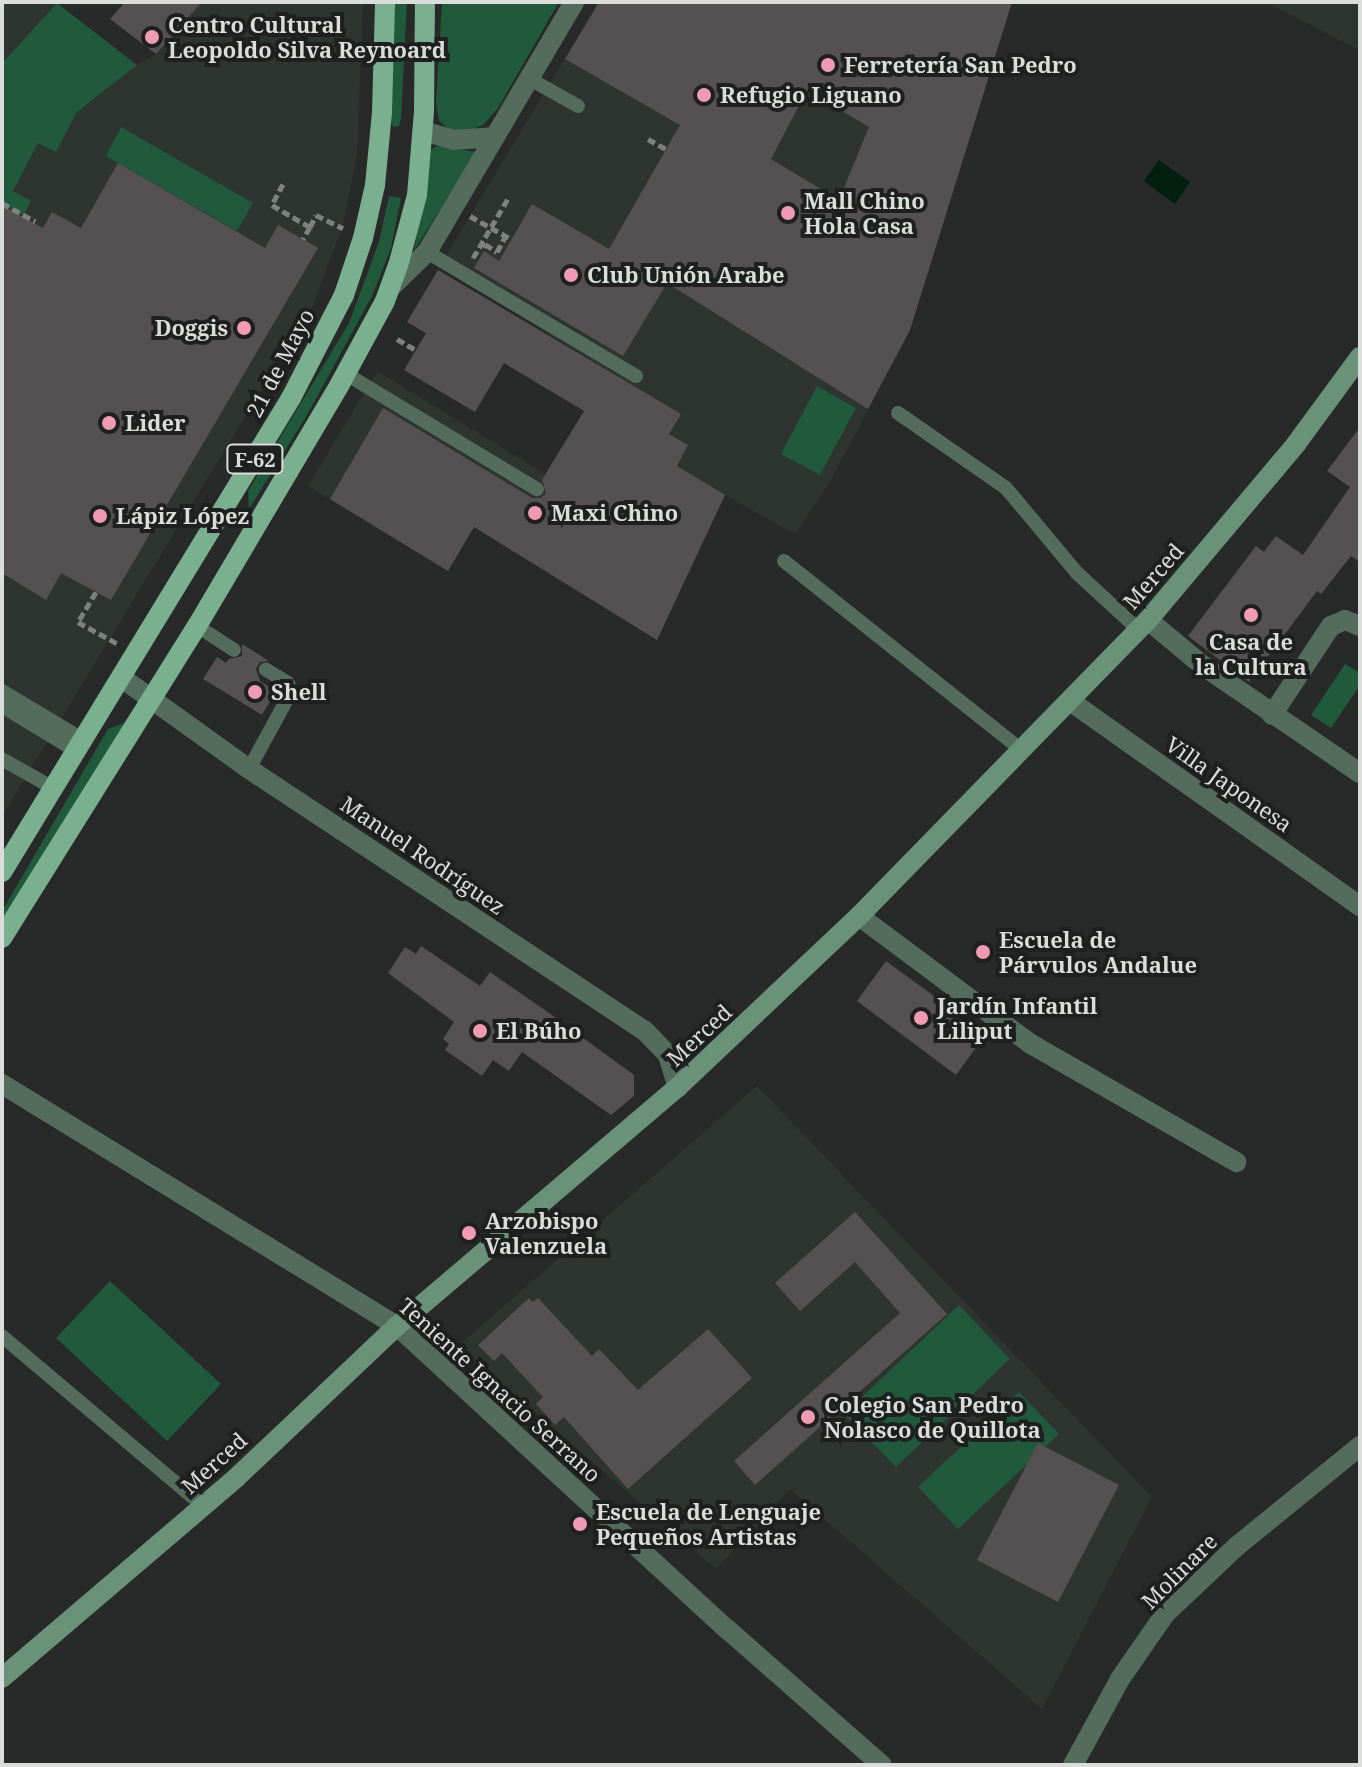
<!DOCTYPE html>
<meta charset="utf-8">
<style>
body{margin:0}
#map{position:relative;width:1362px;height:1767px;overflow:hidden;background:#272a28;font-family:"Noto Serif",serif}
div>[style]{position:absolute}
.built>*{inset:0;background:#2e3530}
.green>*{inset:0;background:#20593b}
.water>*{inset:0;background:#001f0f}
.building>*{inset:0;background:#555152}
.path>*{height:5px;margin-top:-2.5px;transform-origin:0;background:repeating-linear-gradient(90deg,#7e817f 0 8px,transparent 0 12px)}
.lane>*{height:14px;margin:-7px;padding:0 7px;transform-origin:7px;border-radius:7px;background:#536c5c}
.street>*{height:20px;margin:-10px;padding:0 10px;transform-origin:10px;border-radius:10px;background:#536c5c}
.secondary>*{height:20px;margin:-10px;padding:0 10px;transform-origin:10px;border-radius:10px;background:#699279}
.primary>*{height:20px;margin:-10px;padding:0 10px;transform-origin:10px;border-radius:10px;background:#7aaf8f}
.dots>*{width:22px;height:22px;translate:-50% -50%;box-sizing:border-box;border:4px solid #1d201e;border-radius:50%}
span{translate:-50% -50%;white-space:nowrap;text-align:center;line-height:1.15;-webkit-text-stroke:8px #1d201e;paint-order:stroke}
.shield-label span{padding:2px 6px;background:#1d201e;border:2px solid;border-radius:6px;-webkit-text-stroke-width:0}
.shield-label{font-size:20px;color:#dbdddb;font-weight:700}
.poi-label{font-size:22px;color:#dbdddb;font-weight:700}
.left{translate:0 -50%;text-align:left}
.right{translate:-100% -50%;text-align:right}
.street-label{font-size:22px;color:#dbdddb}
.frame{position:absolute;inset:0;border:4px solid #dbdddb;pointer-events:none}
</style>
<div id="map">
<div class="built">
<div style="clip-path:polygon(2px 2px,58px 2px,2px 63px)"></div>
<div style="clip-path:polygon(202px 2px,363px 2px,357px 154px,343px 225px,314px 303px,2px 816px,2px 172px,137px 65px,156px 54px)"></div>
<div style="clip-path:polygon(599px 2px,1012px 2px,910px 330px,830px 482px,795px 534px,725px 495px,657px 640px,474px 527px,448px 571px,308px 486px,377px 371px,545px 474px,584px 411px,605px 369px,440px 266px)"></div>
<div style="clip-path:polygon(1265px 2px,1360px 2px,1360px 50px,1340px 40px)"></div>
<div style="clip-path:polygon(757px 1086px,1152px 1497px,1042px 1709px,790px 1489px,716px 1569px,458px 1346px)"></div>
</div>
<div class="green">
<div style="clip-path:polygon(393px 2px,407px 2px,401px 118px,399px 126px,393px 127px,390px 119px)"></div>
<div style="clip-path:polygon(442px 2px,559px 2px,498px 108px,483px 125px,465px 132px,451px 131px,439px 121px,436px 103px)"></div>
<div style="clip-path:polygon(57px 3px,137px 65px,76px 113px,56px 152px,38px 143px,13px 191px,31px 201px,23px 216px,5px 206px,2px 210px,2px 63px)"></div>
<div style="clip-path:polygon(121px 127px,253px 203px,237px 231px,106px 156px)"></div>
<div style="clip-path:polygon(437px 146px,476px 152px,414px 251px,430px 150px)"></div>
<div style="clip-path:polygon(389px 196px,401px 198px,391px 248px,372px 296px,307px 415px,249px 509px,248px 491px,349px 323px,379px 242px)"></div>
<div style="clip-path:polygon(817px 386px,856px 408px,820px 475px,781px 454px)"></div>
<div style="clip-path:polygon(1345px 664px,1360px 673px,1360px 685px,1331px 728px,1311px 715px)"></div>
<div style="clip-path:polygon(126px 722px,2px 921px,2px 911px,108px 729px)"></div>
<div style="clip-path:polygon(110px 1281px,221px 1384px,167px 1441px,56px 1338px)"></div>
<div style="clip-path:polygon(959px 1305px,1010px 1359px,896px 1467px,844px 1414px)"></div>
<div style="clip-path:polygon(1019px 1392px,1059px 1434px,958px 1529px,918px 1487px)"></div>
</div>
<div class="water">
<div style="clip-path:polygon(1159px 160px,1190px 182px,1175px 204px,1144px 181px)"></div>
</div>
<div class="building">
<div style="clip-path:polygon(125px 2px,202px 2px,156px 54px,110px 19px)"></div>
<div style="clip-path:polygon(evenodd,599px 2px,1012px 2px,910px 330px,868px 409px,667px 283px,623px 356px,474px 268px,484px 251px,499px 261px,532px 204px,609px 249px,680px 125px,565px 59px,599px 2px,807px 90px,869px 127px,839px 200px,771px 159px,807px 90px)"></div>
<div style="clip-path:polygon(118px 163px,265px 248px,278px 225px,318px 248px,111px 600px,61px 573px,46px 600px,2px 573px,2px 205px,43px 228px,52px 212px,81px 228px)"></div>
<div style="clip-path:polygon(438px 270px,681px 414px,669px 434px,688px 445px,677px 466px,725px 495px,657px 640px,474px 527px,448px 571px,330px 499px,383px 408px,532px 498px,541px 498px,546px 493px,542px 480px,584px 411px,504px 363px,475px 412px,404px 370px,426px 333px,407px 322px)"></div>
<div style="clip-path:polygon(1360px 427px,1360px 562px,1351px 556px,1321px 594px,1317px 591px,1249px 682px,1188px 636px,1256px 546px,1264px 552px,1276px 536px,1303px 555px,1350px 487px,1327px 471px)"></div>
<div style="clip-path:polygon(242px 644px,269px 661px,260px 662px,256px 669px,260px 681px,276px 691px,262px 715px,203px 679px,217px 657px,226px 663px,229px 659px,242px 656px)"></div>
<div style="clip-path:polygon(421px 946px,480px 986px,490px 972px,549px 1013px,634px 1075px,634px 1096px,611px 1115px,522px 1052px,509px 1071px,493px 1060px,482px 1076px,445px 1050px,449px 1044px,443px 1039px,454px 1022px,388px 973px,405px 947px,416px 954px)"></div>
<div style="clip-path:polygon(886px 961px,986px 1034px,956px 1075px,857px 1001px)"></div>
<div style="clip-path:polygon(855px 1212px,947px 1314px,755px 1485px,734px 1461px,900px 1313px,855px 1262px,800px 1311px,775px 1283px)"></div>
<div style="clip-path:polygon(529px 1298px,533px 1302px,538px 1298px,592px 1356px,599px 1349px,638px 1390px,708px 1329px,752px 1378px,628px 1489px,564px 1417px,555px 1425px,536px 1404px,543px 1397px,502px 1353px,494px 1361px,478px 1345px)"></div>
<div style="clip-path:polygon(1038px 1443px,1119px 1485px,1058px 1602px,977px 1560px)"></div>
</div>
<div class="path">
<div style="left:648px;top:139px;width:21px;rotate:29deg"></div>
<div style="left:283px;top:184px;width:24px;rotate:118deg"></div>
<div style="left:272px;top:205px;width:44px;rotate:30.1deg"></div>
<div style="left:310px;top:227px;width:14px;rotate:120deg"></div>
<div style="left:2px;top:203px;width:38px;rotate:29deg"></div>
<div style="left:470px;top:216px;width:47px;rotate:29.3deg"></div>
<div style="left:310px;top:227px;width:13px;rotate:-63deg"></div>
<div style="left:316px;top:215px;width:30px;rotate:26deg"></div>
<div style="left:483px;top:247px;width:4px;rotate:-56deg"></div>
<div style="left:485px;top:244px;width:14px;rotate:34deg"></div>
<div style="left:497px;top:252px;width:17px;rotate:-62deg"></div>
<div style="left:473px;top:258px;width:71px;rotate:-59.5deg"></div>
<div style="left:397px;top:339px;width:22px;rotate:30deg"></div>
<div style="left:96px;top:592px;width:35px;rotate:121deg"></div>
<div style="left:78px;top:622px;width:46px;rotate:28.8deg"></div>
</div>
<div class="lane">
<div style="left:530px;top:79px;width:55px;rotate:29.4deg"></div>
<div style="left:427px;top:252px;width:243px;rotate:30.7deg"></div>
<div style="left:346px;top:374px;width:223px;rotate:31.1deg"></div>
<div style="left:898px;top:413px;width:131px;rotate:34.8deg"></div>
<div style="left:1006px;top:488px;width:111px;rotate:50.1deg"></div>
<div style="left:1077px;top:573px;width:84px;rotate:42.6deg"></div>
<div style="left:784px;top:561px;width:304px;rotate:38.5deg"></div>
<div style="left:197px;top:626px;width:44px;rotate:33deg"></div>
<div style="left:2px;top:691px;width:96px;rotate:30.9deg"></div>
<div style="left:2px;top:706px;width:87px;rotate:31.3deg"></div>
<div style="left:2px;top:759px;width:59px;rotate:29.6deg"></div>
<div style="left:249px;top:769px;width:88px;rotate:-61.4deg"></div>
<div style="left:291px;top:692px;width:9px;rotate:-108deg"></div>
<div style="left:288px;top:683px;width:26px;rotate:-149deg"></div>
<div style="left:2px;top:1336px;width:263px;rotate:40.2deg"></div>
</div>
<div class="street">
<div style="left:423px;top:131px;width:32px;rotate:16deg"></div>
<div style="left:454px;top:140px;width:41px;rotate:-4.2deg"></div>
<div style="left:392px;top:286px;width:49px;rotate:-44.2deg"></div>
<div style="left:427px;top:252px;width:290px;rotate:-59.5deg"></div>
<div style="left:1148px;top:620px;width:70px;rotate:39.8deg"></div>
<div style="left:1202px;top:665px;width:191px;rotate:34.4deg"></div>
<div style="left:122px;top:678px;width:156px;rotate:35.6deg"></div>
<div style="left:249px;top:769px;width:473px;rotate:33.5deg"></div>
<div style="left:644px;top:1030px;width:35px;rotate:46deg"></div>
<div style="left:668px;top:1055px;width:34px;rotate:73deg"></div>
<div style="left:1070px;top:701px;width:355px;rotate:35.3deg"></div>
<div style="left:1272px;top:715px;width:107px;rotate:-56.5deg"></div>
<div style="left:1331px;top:626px;width:15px;rotate:-23deg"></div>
<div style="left:1345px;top:620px;width:16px;rotate:22deg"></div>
<div style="left:859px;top:916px;width:214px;rotate:36.7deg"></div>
<div style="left:1031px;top:1044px;width:237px;rotate:29.9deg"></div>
<div style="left:2px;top:1084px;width:463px;rotate:31.5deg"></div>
<div style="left:397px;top:1326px;width:448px;rotate:42.6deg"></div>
<div style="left:727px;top:1629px;width:206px;rotate:41.3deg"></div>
<div style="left:1073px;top:1765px;width:98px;rotate:-61.3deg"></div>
<div style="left:1120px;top:1679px;width:79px;rotate:-55.3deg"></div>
<div style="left:1165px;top:1614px;width:99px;rotate:-43.4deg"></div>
<div style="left:1237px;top:1546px;width:159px;rotate:-39.1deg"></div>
</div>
<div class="secondary">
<div style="left:2px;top:1678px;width:308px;rotate:-40.5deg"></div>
<div style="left:236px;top:1478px;width:221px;rotate:-43.4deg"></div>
<div style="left:397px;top:1326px;width:369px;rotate:-40.4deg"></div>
<div style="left:678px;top:1087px;width:249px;rotate:-43.4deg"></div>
<div style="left:859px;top:916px;width:414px;rotate:-45.7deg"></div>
<div style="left:1148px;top:620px;width:230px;rotate:-49.9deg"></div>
<div style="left:1296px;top:444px;width:108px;rotate:-53.7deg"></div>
</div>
<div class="primary">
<div style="left:2px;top:872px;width:555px;rotate:-58.63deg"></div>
<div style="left:291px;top:398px;width:116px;rotate:-62.8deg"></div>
<div style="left:344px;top:295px;width:60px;rotate:-71.6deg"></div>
<div style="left:363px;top:238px;width:54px;rotate:-77.2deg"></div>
<div style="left:375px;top:185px;width:73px;rotate:-84.5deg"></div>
<div style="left:382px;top:112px;width:110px;rotate:-88.4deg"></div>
<div style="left:2px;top:938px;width:368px;rotate:-58deg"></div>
<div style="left:197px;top:626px;width:281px;rotate:-59.4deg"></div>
<div style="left:340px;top:384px;width:94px;rotate:-61.5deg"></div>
<div style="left:385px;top:301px;width:37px;rotate:-70deg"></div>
<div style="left:398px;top:266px;width:73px;rotate:-75deg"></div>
<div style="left:417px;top:195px;width:84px;rotate:-85.2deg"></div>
<div style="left:424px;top:111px;width:109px;rotate:-89.5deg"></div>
</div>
<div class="dots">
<div style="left:152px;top:37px;background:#f19ab3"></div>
<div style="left:828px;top:65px;background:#f19ab3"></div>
<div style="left:704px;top:95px;background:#f19ab3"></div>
<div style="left:788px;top:213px;background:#f19ab3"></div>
<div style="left:571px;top:275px;background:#f19ab3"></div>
<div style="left:244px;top:328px;background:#f19ab3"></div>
<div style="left:109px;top:423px;background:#f19ab3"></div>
<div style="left:535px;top:513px;background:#f19ab3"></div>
<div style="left:100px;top:516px;background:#f19ab3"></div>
<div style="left:1251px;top:615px;background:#f19ab3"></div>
<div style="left:255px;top:692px;background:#f19ab3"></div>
<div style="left:983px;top:952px;background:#f19ab3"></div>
<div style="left:921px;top:1018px;background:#f19ab3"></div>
<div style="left:480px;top:1031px;background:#f19ab3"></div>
<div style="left:469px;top:1233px;background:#f19ab3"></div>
<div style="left:808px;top:1417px;background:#f19ab3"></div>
<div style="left:580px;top:1524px;background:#f19ab3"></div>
</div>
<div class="shield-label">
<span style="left:255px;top:459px">F-62</span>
</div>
<div class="poi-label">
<span class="left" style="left:168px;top:37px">Centro Cultural<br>Leopoldo Silva Reynoard</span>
<span class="left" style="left:844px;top:65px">Ferretería San Pedro</span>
<span class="left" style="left:720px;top:95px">Refugio Liguano</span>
<span class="left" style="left:804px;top:213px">Mall Chino<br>Hola Casa</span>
<span class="left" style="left:587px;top:275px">Club Unión Arabe</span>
<span class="right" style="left:228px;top:328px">Doggis</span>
<span class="left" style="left:125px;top:423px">Lider</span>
<span class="left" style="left:551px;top:513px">Maxi Chino</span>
<span class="left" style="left:116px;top:516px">Lápiz López</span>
<span style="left:1251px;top:654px">Casa de<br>la Cultura</span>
<span class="left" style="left:271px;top:692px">Shell</span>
<span class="left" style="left:999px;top:952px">Escuela de<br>Párvulos Andalue</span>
<span class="left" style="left:937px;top:1018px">Jardín Infantil<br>Liliput</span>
<span class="left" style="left:496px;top:1031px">El Búho</span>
<span class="left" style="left:485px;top:1233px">Arzobispo<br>Valenzuela</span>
<span class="left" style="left:824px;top:1417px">Colegio San Pedro<br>Nolasco de Quillota</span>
<span class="left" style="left:596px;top:1524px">Escuela de Lenguaje<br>Pequeños Artistas</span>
</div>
<div class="street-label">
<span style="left:280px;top:363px;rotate:-62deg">21 de Mayo</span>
<span style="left:1153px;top:576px;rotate:-49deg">Merced</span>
<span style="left:1229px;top:784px;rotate:35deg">Villa Japonesa</span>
<span style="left:423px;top:855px;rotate:34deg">Manuel Rodríguez</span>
<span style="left:699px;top:1035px;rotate:-43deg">Merced</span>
<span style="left:500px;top:1390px;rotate:42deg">Teniente Ignacio Serrano</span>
<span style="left:214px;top:1463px;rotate:-42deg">Merced</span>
<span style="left:1179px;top:1571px;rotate:-45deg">Molinare</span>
</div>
<div class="frame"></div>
</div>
